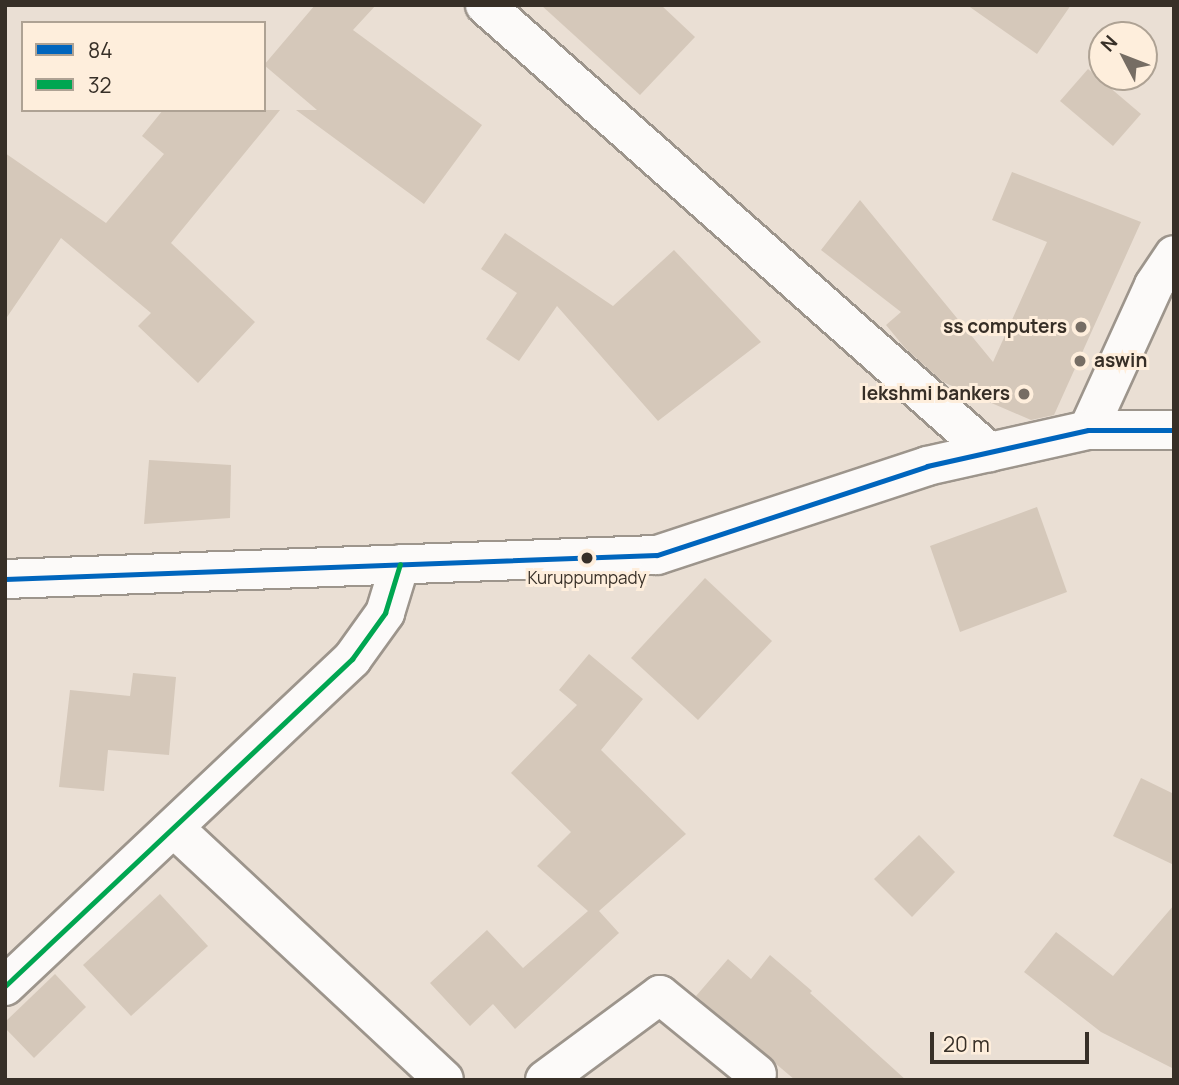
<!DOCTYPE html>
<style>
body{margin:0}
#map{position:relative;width:1179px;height:1085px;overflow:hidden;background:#eadfd4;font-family:Manrope,sans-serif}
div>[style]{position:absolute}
.building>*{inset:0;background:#d5c8ba}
.roads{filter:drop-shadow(2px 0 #9d958c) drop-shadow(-2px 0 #9d958c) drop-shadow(0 2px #9d958c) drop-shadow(0 -2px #9d958c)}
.minor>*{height:38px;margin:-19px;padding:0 19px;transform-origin:19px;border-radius:19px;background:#fcfaf9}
.major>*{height:38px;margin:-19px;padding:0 19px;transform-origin:19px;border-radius:19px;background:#fcfaf9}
.bus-1>*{height:5px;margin:-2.5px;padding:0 2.5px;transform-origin:2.5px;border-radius:2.5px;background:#0065bd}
.bus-2>*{height:5px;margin:-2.5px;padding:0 2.5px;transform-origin:2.5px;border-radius:2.5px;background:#00a651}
.dots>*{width:19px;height:19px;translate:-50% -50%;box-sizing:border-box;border:4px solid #feeedc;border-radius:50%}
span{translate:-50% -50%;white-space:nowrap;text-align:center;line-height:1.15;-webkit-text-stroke:6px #feeedc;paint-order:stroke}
.bus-label{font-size:17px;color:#372f27}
.poi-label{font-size:19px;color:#372f27;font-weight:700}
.right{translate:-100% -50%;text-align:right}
.left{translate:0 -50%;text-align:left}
.frame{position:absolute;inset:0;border:7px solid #372f27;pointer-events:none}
.legend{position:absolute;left:21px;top:21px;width:245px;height:91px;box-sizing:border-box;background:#feeedc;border:2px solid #aea294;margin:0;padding:9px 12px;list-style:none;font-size:21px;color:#372f27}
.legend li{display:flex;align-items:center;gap:14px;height:35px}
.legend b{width:35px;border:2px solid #aea294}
.north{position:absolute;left:1088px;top:21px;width:70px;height:70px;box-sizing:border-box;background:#feeedc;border:2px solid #aea294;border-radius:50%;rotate:312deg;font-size:19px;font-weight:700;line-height:28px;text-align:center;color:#372f27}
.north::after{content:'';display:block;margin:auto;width:24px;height:32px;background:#766d64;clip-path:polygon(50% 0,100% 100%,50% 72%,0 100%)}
.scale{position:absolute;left:930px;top:1032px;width:159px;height:32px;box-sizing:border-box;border:4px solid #372f27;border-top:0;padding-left:9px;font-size:21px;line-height:24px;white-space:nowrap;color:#372f27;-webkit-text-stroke:5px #feeedc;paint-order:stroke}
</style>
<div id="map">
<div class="building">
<div style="clip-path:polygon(315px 5px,376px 5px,353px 30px,482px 125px,424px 204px,296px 110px,317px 110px,264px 65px)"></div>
<div style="clip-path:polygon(541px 5px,661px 5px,695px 37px,640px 95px)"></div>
<div style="clip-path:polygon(967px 5px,1071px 5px,1037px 54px)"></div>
<div style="clip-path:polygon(1088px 69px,1141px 114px,1113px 146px,1060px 101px)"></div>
<div style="clip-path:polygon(163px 110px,280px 110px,171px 243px,255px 322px,198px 383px,138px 326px,151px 313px,61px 238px,5px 320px,5px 153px,106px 223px,164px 154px,142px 136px)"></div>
<div style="clip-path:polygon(1012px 172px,1141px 222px,1054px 415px,1031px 420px,943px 382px,905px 348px,886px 325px,901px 312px,821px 250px,860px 200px,993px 362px,1047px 242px,992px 220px)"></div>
<div style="clip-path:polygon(505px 233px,613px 306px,674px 250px,761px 342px,658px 421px,557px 306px,519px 361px,486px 339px,517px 293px,481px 269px)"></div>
<div style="clip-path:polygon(149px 460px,231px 465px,230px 518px,144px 524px)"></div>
<div style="clip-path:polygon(1037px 507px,1067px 592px,960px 632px,930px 546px)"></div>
<div style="clip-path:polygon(705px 578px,772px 641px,698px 720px,631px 658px)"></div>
<div style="clip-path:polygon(589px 654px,643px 699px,601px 750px,686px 834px,599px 911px,619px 933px,515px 1029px,493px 1004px,470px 1026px,430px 983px,487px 930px,523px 968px,588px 911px,537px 866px,571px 832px,511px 773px,577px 705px,559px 690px)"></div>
<div style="clip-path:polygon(133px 673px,176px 677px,169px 755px,108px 750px,104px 791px,59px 787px,70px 690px,130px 696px)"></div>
<div style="clip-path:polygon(1141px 778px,1174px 794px,1174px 865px,1113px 836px)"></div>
<div style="clip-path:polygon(919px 835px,955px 872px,912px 917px,874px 879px)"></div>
<div style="clip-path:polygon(160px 894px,208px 946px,131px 1016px,83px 965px)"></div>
<div style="clip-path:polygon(1174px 905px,1174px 1069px,1101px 1032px,1024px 972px,1056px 932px,1113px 976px)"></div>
<div style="clip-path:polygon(770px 955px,812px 991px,810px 993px,906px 1080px,795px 1080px,696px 996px,728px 959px,751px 979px)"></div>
<div style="clip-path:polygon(55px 974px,86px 1007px,34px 1058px,5px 1028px,5px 1022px)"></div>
</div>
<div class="roads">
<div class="minor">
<div style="left:485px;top:5px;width:674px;rotate:41.57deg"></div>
<div style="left:1088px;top:430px;width:159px;rotate:-65.5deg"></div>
<div style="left:1154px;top:285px;width:36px;rotate:-56deg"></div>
<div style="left:174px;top:828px;width:369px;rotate:43deg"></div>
<div style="left:5px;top:986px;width:477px;rotate:-43.3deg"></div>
<div style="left:352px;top:659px;width:57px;rotate:-54.3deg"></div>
<div style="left:385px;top:613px;width:51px;rotate:-73deg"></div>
<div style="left:545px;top:1080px;width:143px;rotate:-36.5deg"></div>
<div style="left:660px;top:995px;width:125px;rotate:39.2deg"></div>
</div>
<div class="major">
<div style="left:5px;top:579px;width:652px;rotate:-2.11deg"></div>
<div style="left:657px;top:555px;width:284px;rotate:-18.2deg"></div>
<div style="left:927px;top:466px;width:165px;rotate:-12.6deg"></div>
<div style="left:1088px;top:430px;width:86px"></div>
</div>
</div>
<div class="bus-1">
<div style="left:5px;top:579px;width:652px;rotate:-2.11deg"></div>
<div style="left:657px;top:555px;width:284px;rotate:-18.2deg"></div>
<div style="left:927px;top:466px;width:165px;rotate:-12.6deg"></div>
<div style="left:1088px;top:430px;width:86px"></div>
</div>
<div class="bus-2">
<div style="left:5px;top:986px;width:477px;rotate:-43.3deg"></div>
<div style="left:352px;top:659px;width:57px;rotate:-54.3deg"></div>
<div style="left:385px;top:613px;width:51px;rotate:-73deg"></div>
</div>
<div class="dots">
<div style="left:1081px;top:327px;background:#766d64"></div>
<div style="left:1080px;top:361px;background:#766d64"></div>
<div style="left:1024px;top:394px;background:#766d64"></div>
<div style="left:587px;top:558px;background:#372f27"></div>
</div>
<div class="bus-label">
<span style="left:587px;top:578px">Kuruppumpady</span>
</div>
<div class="poi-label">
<span class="right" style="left:1067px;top:327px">ss computers</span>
<span class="left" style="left:1094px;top:361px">aswin</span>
<span class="right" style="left:1010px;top:394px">lekshmi bankers</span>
</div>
<div class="frame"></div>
<ul class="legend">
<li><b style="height:9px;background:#0065bd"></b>84</li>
<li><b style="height:9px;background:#00a651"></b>32</li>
</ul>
<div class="north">N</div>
<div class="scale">20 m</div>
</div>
